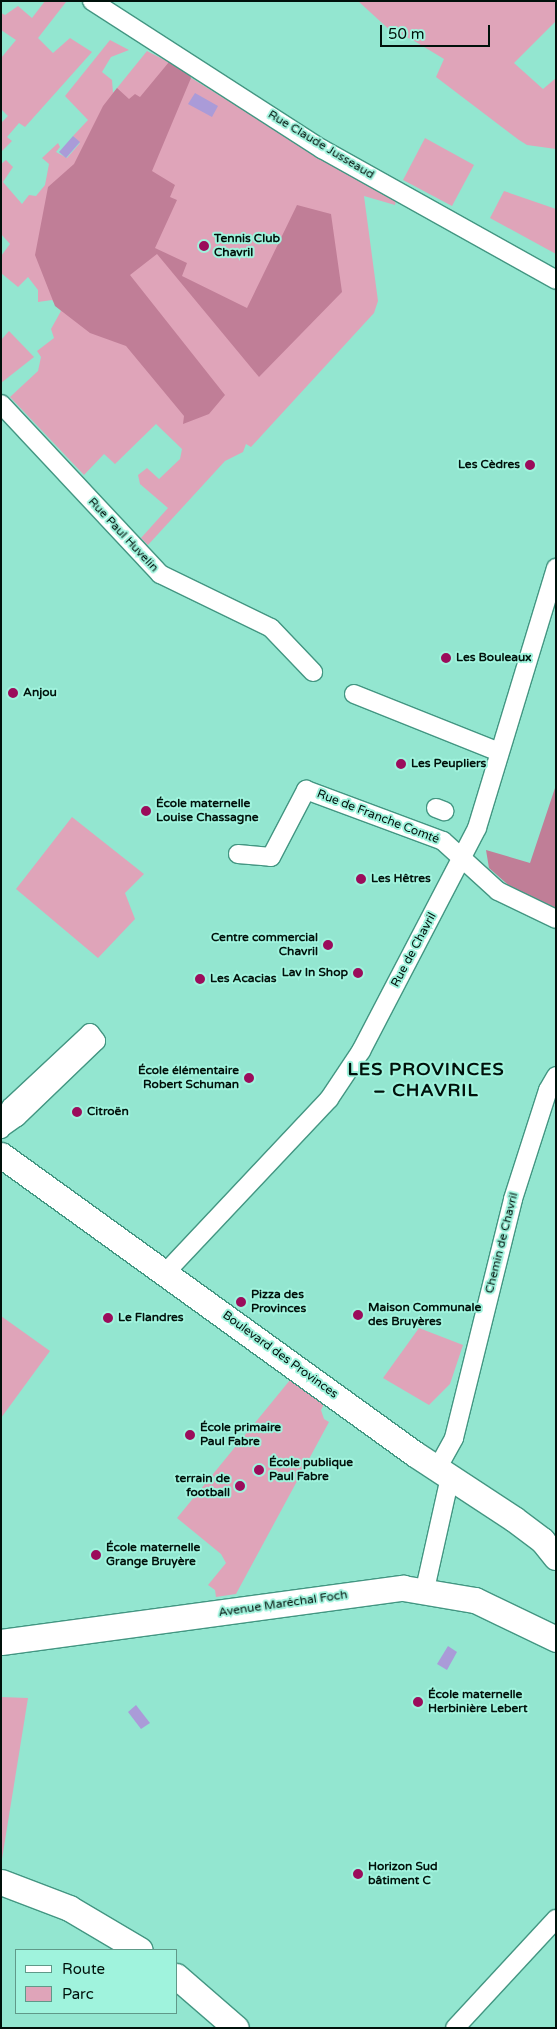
<!DOCTYPE html>
<meta charset="utf-8">
<style>
body{margin:0}
#map{position:relative;width:557px;height:2029px;overflow:hidden;background:#93e6d0;font-family:"Varela Round",sans-serif}
div>[style]{position:absolute}
.green>*{inset:0;background:#dfa4b9}
.forest>*{inset:0;background:#c07e97}
.water>*{inset:0;background:#aa9bd8}
.roads{filter:drop-shadow(1px 0 #439682) drop-shadow(-1px 0 #439682) drop-shadow(0 1px #439682) drop-shadow(0 -1px #439682)}
.street>*{height:18px;margin:-9px;padding:0 9px;transform-origin:9px;border-radius:9px;background:#fff}
.secondary>*{height:25px;margin:-12.5px;padding:0 12.5px;transform-origin:12.5px;border-radius:12.5px;background:#fff}
.dots>*{width:14px;height:14px;translate:-50% -50%;box-sizing:border-box;border:2px solid #a0f3dd;border-radius:50%}
span{translate:-50% -50%;white-space:nowrap;text-align:center;line-height:1.15;-webkit-text-stroke:4px #a0f3dd;paint-order:stroke}
.street-label{font-size:12px;color:#00110b}
.poi-label{font-size:12px;color:#00110b;font-weight:700}
.left{translate:0 -50%;text-align:left}
.right{translate:-100% -50%;text-align:right}
.district-label{font-size:18px;color:#00110b;font-weight:700;letter-spacing:1px}
.frame{position:absolute;inset:0;border:2px solid #00110b;pointer-events:none}
.legend{position:absolute;left:15px;top:1949px;width:162px;height:65px;box-sizing:border-box;background:#a0f3dd;border:1px solid #609989;margin:0;padding:6px 9px;list-style:none;font-size:15px;color:#00110b}
.legend li{display:flex;align-items:center;gap:10px;height:25px}
.legend b{width:25px;border:1px solid #609989}
.scale{position:absolute;left:380px;top:25px;width:110px;height:22px;box-sizing:border-box;border:2px solid #00110b;border-top:0;padding-left:6px;font-size:15px;line-height:18px;white-space:nowrap;color:#00110b;-webkit-text-stroke:4px #a0f3dd;paint-order:stroke}
</style>
<div id="map">
<div class="green">
<div style="clip-path:polygon(45px 1px,66px 2px,38px 38px,53px 53px,70px 38px,92px 52px,25px 127px,19px 123px,7px 137px,12px 141px,1px 152px,1px 123px,8px 116px,1px 109px,1px 58px,16px 40px,1px 30px,1px 13px,5px 15px,18px 6px,32px 18px)"></div>
<div style="clip-path:polygon(358px 1px,556px 1px,556px 21px,514px 63px,543px 89px,556px 78px,556px 149px,527px 145px,519px 140px,436px 77px,444px 59px,411px 39px,393px 33px)"></div>
<div style="clip-path:polygon(110px 40px,129px 50px,111px 57px,102px 72px,112px 80px,113px 93px,147px 51px,188px 72px,188px 76px,310px 151px,397px 195px,395px 205px,364px 196px,378px 301px,374px 313px,251px 447px,246px 444px,243px 452px,225px 461px,148px 545px,141px 538px,168px 508px,140px 484px,138px 475px,147px 468px,159px 479px,180px 459px,182px 449px,156px 424px,115px 464px,104px 454px,84px 475px,10px 397px,38px 371px,41px 357px,37px 351px,54px 338px,51px 329px,61px 311px,52px 300px,38px 302px,38px 290px,28px 277px,18px 287px,1px 273px,1px 256px,10px 244px,1px 234px,1px 164px,6px 160px,13px 167px,3px 182px,22px 204px,29px 195px,36px 196px,45px 185px,49px 164px,42px 158px,58px 143px,60px 147px,56px 152px,67px 158px,80px 143px,73px 136px,88px 120px,65px 96px)"></div>
<div style="clip-path:polygon(425px 138px,474px 165px,452px 206px,403px 180px)"></div>
<div style="clip-path:polygon(504px 191px,556px 209px,556px 254px,490px 218px)"></div>
<div style="clip-path:polygon(9px 331px,34px 357px,1px 383px,1px 340px)"></div>
<div style="clip-path:polygon(72px 817px,144px 874px,125px 893px,135px 919px,98px 958px,16px 889px)"></div>
<div style="clip-path:polygon(1px 1316px,50px 1351px,1px 1418px)"></div>
<div style="clip-path:polygon(419px 1328px,463px 1345px,450px 1384px,429px 1405px,383px 1378px)"></div>
<div style="clip-path:polygon(290px 1380px,324px 1404px,321px 1410px,324px 1419px,329px 1422px,236px 1594px,216px 1597px,215px 1590px,208px 1585px,226px 1563px,221px 1554px,177px 1518px)"></div>
<div style="clip-path:polygon(1px 1697px,28px 1698px,2px 1859px,1px 1859px)"></div>
</div>
<div class="forest">
<div style="clip-path:polygon(169px 62px,188px 72px,191px 78px,152px 171px,175px 185px,170px 197px,177px 200px,155px 248px,187px 263px,182px 276px,247px 308px,297px 205px,331px 214px,342px 292px,259px 377px,157px 254px,130px 275px,225px 395px,209px 414px,183px 424px,184px 416px,126px 346px,90px 333px,55px 306px,35px 255px,48px 187px,74px 164px,103px 106px,117px 88px,129px 99px,135px 94px,140px 97px)"></div>
<div style="clip-path:polygon(556px 785px,556px 908px,514px 890px,489px 868px,486px 850px,530px 863px)"></div>
</div>
<div class="water">
<div style="clip-path:polygon(195px 93px,218px 106px,212px 117px,188px 104px)"></div>
<div style="clip-path:polygon(73px 136px,80px 142px,66px 158px,59px 152px)"></div>
<div style="clip-path:polygon(448px 1646px,457px 1652px,447px 1670px,437px 1664px)"></div>
<div style="clip-path:polygon(136px 1705px,150px 1723px,141px 1729px,128px 1712px)"></div>
</div>
<div class="roads">
<div class="street">
<div style="left:92px;top:1px;width:274px;rotate:32.8deg"></div>
<div style="left:322px;top:149px;width:268px;rotate:29.2deg"></div>
<div style="left:1px;top:404px;width:233px;rotate:46.9deg"></div>
<div style="left:160px;top:574px;width:123px;rotate:25.9deg"></div>
<div style="left:271px;top:628px;width:61px;rotate:46.3deg"></div>
<div style="left:354px;top:694px;width:156px;rotate:21.8deg"></div>
<div style="left:436px;top:808px;width:9px;rotate:21deg"></div>
<div style="left:238px;top:854px;width:33px;rotate:5deg"></div>
<div style="left:271px;top:857px;width:76px;rotate:-62.4deg"></div>
<div style="left:306px;top:790px;width:146px;rotate:20.4deg"></div>
<div style="left:443px;top:841px;width:74px;rotate:42.3deg"></div>
<div style="left:498px;top:891px;width:64px;rotate:25.8deg"></div>
<div style="left:1px;top:1129px;width:24px;rotate:-66deg"></div>
<div style="left:11px;top:1107px;width:108px;rotate:-43.1deg"></div>
<div style="left:90px;top:1033px;width:10px;rotate:53deg"></div>
<div style="left:96px;top:1041px;width:110px;rotate:136.1deg"></div>
<div style="left:17px;top:1117px;width:16px;rotate:145deg"></div>
<div style="left:166px;top:1272px;width:238px;rotate:-46.7deg"></div>
<div style="left:329px;top:1099px;width:58px;rotate:-56.3deg"></div>
<div style="left:361px;top:1051px;width:251px;rotate:-62.5deg"></div>
<div style="left:477px;top:828px;width:272px;rotate:-73.1deg"></div>
<div style="left:437px;top:1469px;width:35px;rotate:-61deg"></div>
<div style="left:454px;top:1438px;width:246px;rotate:-76.1deg"></div>
<div style="left:513px;top:1199px;width:114px;rotate:-72.2deg"></div>
<div style="left:548px;top:1090px;width:16px;rotate:-60deg"></div>
<div style="left:425px;top:1589px;width:106px;rotate:-77.4deg"></div>
<div style="left:448px;top:1486px;width:10px;rotate:-61deg"></div>
<div style="left:455px;top:2028px;width:149px;rotate:-47.2deg"></div>
</div>
<div class="secondary">
<div style="left:1px;top:1155px;width:511px;rotate:35.84deg"></div>
<div style="left:415px;top:1454px;width:118px;rotate:33.3deg"></div>
<div style="left:514px;top:1519px;width:35px;rotate:37deg"></div>
<div style="left:542px;top:1540px;width:22px;rotate:51deg"></div>
<div style="left:1px;top:1642px;width:406px;rotate:-7.7deg"></div>
<div style="left:403px;top:1588px;width:73px;rotate:9.5deg"></div>
<div style="left:475px;top:1600px;width:90px;rotate:25.7deg"></div>
<div style="left:1px;top:1882px;width:73px;rotate:20.9deg"></div>
<div style="left:69px;top:1908px;width:82px;rotate:30.6deg"></div>
<div style="left:176px;top:1976px;width:79px;rotate:40.9deg"></div>
</div>
</div>
<div class="dots">
<div style="left:204px;top:246px;background:#9b0c5b"></div>
<div style="left:530px;top:465px;background:#9b0c5b"></div>
<div style="left:446px;top:658px;background:#9b0c5b"></div>
<div style="left:13px;top:693px;background:#9b0c5b"></div>
<div style="left:401px;top:764px;background:#9b0c5b"></div>
<div style="left:146px;top:811px;background:#9b0c5b"></div>
<div style="left:361px;top:879px;background:#9b0c5b"></div>
<div style="left:328px;top:945px;background:#9b0c5b"></div>
<div style="left:358px;top:973px;background:#9b0c5b"></div>
<div style="left:200px;top:979px;background:#9b0c5b"></div>
<div style="left:249px;top:1078px;background:#9b0c5b"></div>
<div style="left:77px;top:1112px;background:#9b0c5b"></div>
<div style="left:241px;top:1302px;background:#9b0c5b"></div>
<div style="left:358px;top:1315px;background:#9b0c5b"></div>
<div style="left:108px;top:1318px;background:#9b0c5b"></div>
<div style="left:190px;top:1435px;background:#9b0c5b"></div>
<div style="left:259px;top:1470px;background:#9b0c5b"></div>
<div style="left:240px;top:1486px;background:#9b0c5b"></div>
<div style="left:96px;top:1555px;background:#9b0c5b"></div>
<div style="left:418px;top:1702px;background:#9b0c5b"></div>
<div style="left:358px;top:1874px;background:#9b0c5b"></div>
</div>
<div class="street-label">
<span style="left:321px;top:145px;rotate:31deg">Rue Claude Jusseaud</span>
<span style="left:123px;top:535px;rotate:47deg">Rue Paul Huvelin</span>
<span style="left:378px;top:817px;rotate:21deg">Rue de Franche Comté</span>
<span style="left:414px;top:950px;rotate:-62deg">Rue de Chavril</span>
<span style="left:502px;top:1243px;rotate:-76deg">Chemin de Chavril</span>
<span style="left:280px;top:1355px;rotate:36deg">Boulevard des Provinces</span>
<span style="left:283px;top:1604px;rotate:-8deg">Avenue Maréchal Foch</span>
</div>
<div class="poi-label">
<span class="left" style="left:214px;top:246px">Tennis Club<br>Chavril</span>
<span class="right" style="left:520px;top:465px">Les Cèdres</span>
<span class="left" style="left:456px;top:658px">Les Bouleaux</span>
<span class="left" style="left:23px;top:693px">Anjou</span>
<span class="left" style="left:411px;top:764px">Les Peupliers</span>
<span class="left" style="left:156px;top:811px">École maternelle<br>Louise Chassagne</span>
<span class="left" style="left:371px;top:879px">Les Hêtres</span>
<span class="right" style="left:318px;top:945px">Centre commercial<br>Chavril</span>
<span class="right" style="left:348px;top:973px">Lav In Shop</span>
<span class="left" style="left:210px;top:979px">Les Acacias</span>
<span class="right" style="left:239px;top:1078px">École élémentaire<br>Robert Schuman</span>
<span class="left" style="left:87px;top:1112px">Citroën</span>
<span class="left" style="left:251px;top:1302px">Pizza des<br>Provinces</span>
<span class="left" style="left:368px;top:1315px">Maison Communale<br>des Bruyères</span>
<span class="left" style="left:118px;top:1318px">Le Flandres</span>
<span class="left" style="left:200px;top:1435px">École primaire<br>Paul Fabre</span>
<span class="left" style="left:269px;top:1470px">École publique<br>Paul Fabre</span>
<span class="right" style="left:230px;top:1486px">terrain de<br>football</span>
<span class="left" style="left:106px;top:1555px">École maternelle<br>Grange Bruyère</span>
<span class="left" style="left:428px;top:1702px">École maternelle<br>Herbinière Lebert</span>
<span class="left" style="left:368px;top:1874px">Horizon Sud<br>bâtiment C</span>
</div>
<div class="district-label">
<span style="left:426px;top:1080px">LES PROVINCES<br>– CHAVRIL</span>
</div>
<div class="frame"></div>
<ul class="legend">
<li><b style="height:6px;background:#fff"></b>Route</li>
<li><b style="height:14px;background:#dfa4b9"></b>Parc</li>
</ul>
<div class="scale">50 m</div>
</div>
